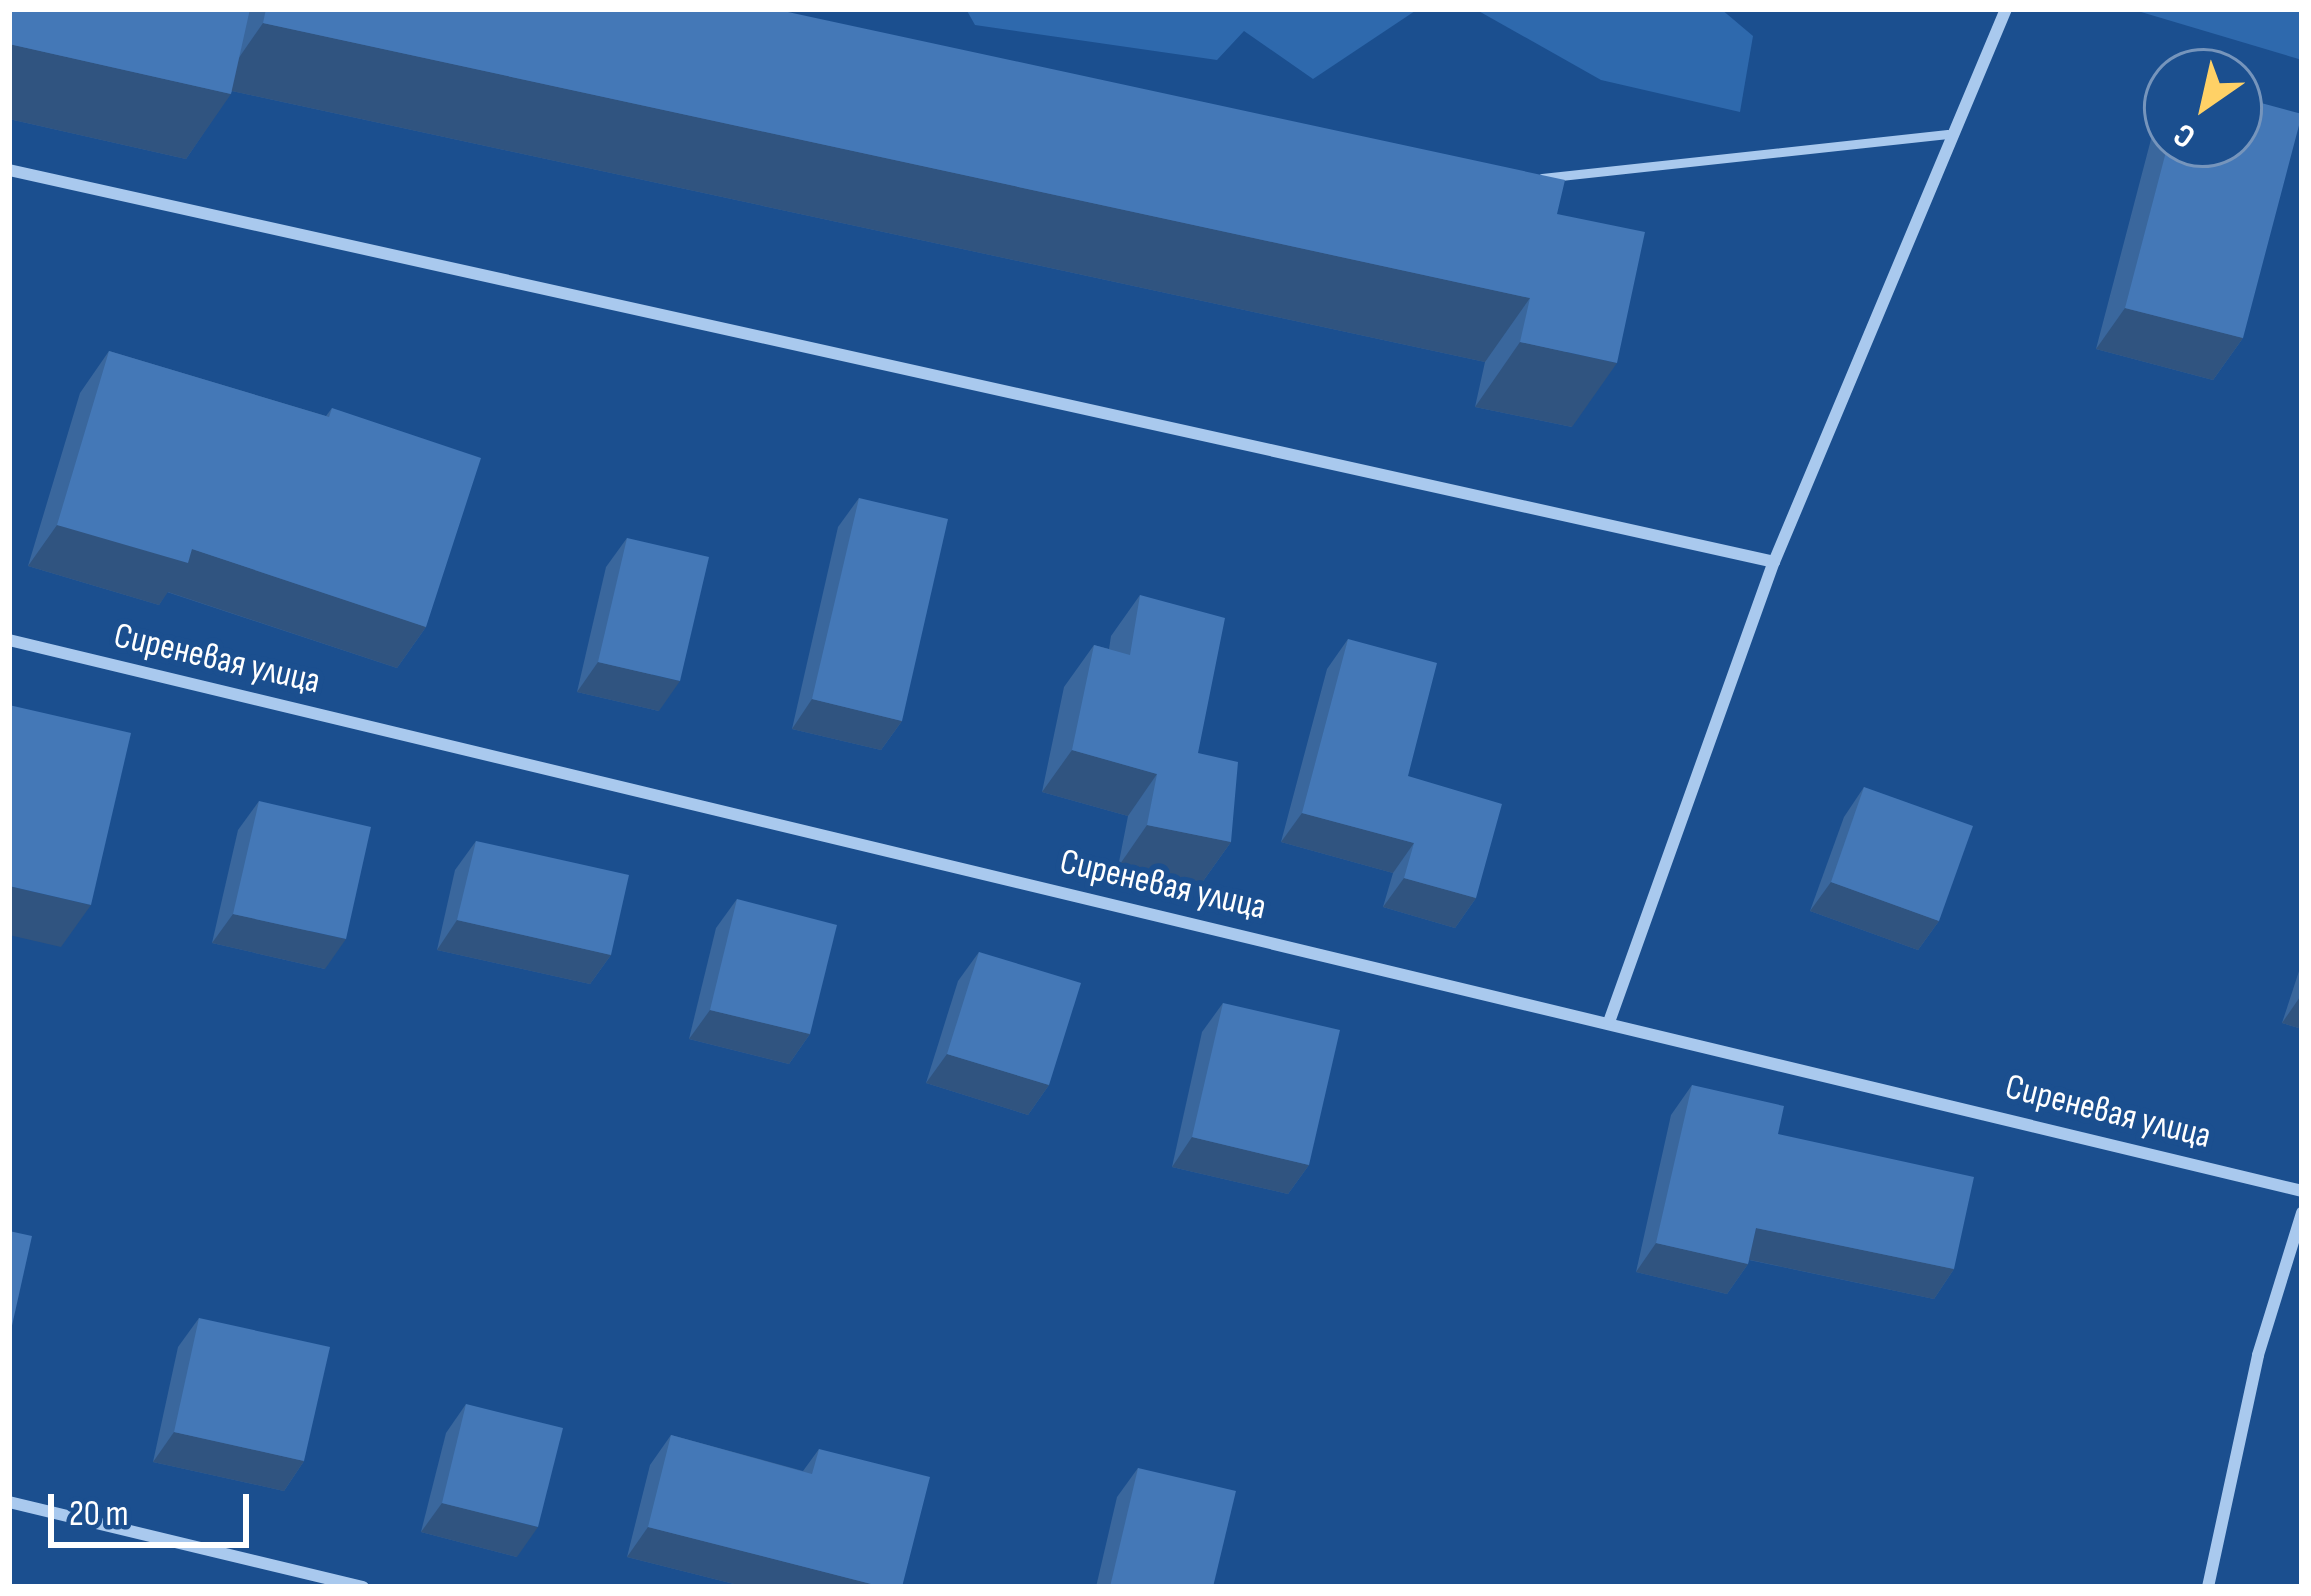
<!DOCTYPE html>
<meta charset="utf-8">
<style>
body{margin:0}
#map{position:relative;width:2311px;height:1596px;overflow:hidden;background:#1b4f8f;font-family:"Sofia Sans Condensed",sans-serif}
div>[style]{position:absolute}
.green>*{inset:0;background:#2e69ad}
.service>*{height:9px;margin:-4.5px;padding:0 4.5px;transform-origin:4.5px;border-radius:4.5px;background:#a9c9ee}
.minor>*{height:12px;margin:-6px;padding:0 6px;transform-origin:6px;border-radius:6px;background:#a9c9ee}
.wall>*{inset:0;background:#3a679d}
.shaded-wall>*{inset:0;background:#305480}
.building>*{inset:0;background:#4478b7}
span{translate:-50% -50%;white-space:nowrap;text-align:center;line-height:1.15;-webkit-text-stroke:12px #1b4f8f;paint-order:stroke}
.street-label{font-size:36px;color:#fff}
.frame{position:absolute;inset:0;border:12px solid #fff;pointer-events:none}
.north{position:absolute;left:2143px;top:48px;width:120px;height:120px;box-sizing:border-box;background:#1b4f8f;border:3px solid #7695bc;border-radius:50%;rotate:214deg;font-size:33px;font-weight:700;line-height:48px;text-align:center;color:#fff}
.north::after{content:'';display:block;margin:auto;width:42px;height:54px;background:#ffd166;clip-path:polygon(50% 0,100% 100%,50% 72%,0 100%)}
.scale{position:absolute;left:48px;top:1494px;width:201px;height:54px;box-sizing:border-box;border:6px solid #fff;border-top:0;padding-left:15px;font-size:36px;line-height:42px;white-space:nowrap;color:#fff;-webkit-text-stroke:9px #1b4f8f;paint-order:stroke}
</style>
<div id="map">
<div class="green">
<div style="clip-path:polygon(966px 9px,1418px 9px,1313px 79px,1244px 31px,1217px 60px,975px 25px)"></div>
<div style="clip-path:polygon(1475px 9px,1721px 9px,1753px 36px,1740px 112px,1601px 80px)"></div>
<div style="clip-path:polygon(2131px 9px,2302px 9px,2302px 60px)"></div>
</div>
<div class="service">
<div style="left:1542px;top:178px;width:408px;rotate:-6.2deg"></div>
</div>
<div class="minor">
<div style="left:9px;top:170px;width:1808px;rotate:12.52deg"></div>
<div style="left:9px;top:640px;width:2358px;rotate:13.51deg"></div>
<div style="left:1609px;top:1022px;width:489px;rotate:-70.3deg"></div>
<div style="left:1774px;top:562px;width:600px;rotate:-67.24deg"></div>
<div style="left:9px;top:1502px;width:364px;rotate:13.5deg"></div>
<div style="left:2208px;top:1587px;width:237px;rotate:-77.8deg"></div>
<div style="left:2258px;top:1355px;width:149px;rotate:-72.8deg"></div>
</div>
<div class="wall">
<div style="clip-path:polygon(9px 9px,774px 9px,1557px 214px,1572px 427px,1475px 407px,1485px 362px,232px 91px,186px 159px,9px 119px)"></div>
<div style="clip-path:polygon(2167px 107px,2167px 144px,2239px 144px,2243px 338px,2213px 380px,2096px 349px,2155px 124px)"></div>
<div style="clip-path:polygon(109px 351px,326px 416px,332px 408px,426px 627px,397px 668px,167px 592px,159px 605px,28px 566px,80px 393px)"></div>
<div style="clip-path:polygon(859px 498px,902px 721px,881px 750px,792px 729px,838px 527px)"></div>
<div style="clip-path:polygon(627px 538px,659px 711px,577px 692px,606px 567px)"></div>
<div style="clip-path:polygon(1140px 595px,1231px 842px,1201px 884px,1118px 867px,1128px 816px,1042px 792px,1064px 687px,1094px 645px,1109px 649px,1111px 636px)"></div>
<div style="clip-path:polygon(1348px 639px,1408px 776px,1476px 898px,1455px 928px,1383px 907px,1393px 873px,1281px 842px,1327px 669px)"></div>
<div style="clip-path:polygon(1864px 787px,1939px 921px,1918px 950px,1810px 911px,1844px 817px)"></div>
<div style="clip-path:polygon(259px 801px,325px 969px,212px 943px,238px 830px)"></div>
<div style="clip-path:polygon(476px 841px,611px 955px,590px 984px,437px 950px,455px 870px)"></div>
<div style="clip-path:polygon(737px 899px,810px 1034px,789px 1064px,689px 1039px,716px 928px)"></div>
<div style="clip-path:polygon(979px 952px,1049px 1085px,1028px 1115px,926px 1083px,958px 981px)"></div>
<div style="clip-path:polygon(2302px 962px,2302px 1029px,2282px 1023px)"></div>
<div style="clip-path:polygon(1223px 1003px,1309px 1165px,1288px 1194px,1172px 1167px,1202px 1032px)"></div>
<div style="clip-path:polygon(1692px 1085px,1778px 1134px,1954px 1269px,1934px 1299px,1749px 1260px,1748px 1264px,1727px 1294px,1636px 1272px,1671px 1115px)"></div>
<div style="clip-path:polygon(199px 1318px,304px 1461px,284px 1491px,153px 1462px,178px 1347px)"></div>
<div style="clip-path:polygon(466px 1404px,517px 1557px,421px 1532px,446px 1433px)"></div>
<div style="clip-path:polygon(671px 1435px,803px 1471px,819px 1449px,902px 1587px,746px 1587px,627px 1557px,650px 1465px)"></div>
<div style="clip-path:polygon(1138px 1468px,1213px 1587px,1096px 1587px,1117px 1497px)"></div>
</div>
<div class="shaded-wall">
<div style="clip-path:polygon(263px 23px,1530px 298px,1485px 362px,218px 88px)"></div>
<div style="clip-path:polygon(9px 44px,231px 94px,186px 159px,9px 119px)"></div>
<div style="clip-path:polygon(2125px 308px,2243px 338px,2213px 380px,2096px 349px)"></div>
<div style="clip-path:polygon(1520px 342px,1617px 363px,1572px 427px,1475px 407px)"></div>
<div style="clip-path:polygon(57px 525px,192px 549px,426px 627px,397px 668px,168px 592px,159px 605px,28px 566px)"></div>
<div style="clip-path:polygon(598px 662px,680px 681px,659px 711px,577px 692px)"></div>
<div style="clip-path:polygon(812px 699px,902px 721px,881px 750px,792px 729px)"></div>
<div style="clip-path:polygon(1072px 750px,1157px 774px,1128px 816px,1042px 792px)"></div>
<div style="clip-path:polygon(1302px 813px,1414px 843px,1393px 873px,1281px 842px)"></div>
<div style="clip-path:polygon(1147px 825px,1231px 842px,1201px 884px,1118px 867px)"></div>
<div style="clip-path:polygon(1404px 878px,1476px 898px,1455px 928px,1383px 907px)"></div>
<div style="clip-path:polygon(1831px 882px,1939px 921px,1918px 950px,1810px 911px)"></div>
<div style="clip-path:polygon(9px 886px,91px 905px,61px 947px,9px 935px)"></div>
<div style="clip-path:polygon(233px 914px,346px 939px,325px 969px,212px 943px)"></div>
<div style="clip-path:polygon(457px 920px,611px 955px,590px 984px,437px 950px)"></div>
<div style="clip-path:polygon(2302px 994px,2302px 1029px,2282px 1023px)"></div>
<div style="clip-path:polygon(710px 1010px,810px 1034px,789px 1064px,689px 1039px)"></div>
<div style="clip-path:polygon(947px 1054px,1049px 1085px,1028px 1115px,926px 1083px)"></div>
<div style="clip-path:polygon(1192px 1137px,1309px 1165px,1288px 1194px,1172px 1167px)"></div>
<div style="clip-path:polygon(1756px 1228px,1954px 1269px,1934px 1299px,1736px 1257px)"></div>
<div style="clip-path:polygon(1656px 1243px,1748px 1264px,1727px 1294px,1636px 1272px)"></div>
<div style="clip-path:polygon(174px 1432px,304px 1461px,284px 1491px,153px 1462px)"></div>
<div style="clip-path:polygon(442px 1503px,538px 1527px,517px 1557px,421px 1532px)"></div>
<div style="clip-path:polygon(648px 1527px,883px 1587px,746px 1587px,627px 1557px)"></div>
</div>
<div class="building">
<div style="clip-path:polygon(9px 9px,250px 9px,231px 94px,9px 44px)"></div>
<div style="clip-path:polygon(266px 9px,774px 9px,1565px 180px,1557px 214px,1645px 232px,1617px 363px,1520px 342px,1530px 298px,263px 23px)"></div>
<div style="clip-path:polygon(2239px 97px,2302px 114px,2243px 338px,2125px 308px,2168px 144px,2239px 144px)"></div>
<div style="clip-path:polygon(109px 351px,329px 417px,332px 408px,481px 458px,426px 627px,192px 549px,188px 563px,57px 525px)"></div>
<div style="clip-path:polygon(859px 498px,948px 519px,902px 721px,812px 699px)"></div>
<div style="clip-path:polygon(627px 538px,709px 557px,680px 681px,598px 662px)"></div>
<div style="clip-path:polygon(1140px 595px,1225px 618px,1198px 753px,1238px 762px,1231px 842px,1147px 825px,1157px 774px,1072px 750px,1094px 645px,1130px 655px)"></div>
<div style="clip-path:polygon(1348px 639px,1437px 663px,1408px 776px,1502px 804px,1476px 898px,1404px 878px,1414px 843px,1302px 813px)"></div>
<div style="clip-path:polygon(9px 705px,131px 733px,91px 905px,9px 886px)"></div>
<div style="clip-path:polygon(1864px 787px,1973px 826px,1939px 921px,1831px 882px)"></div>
<div style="clip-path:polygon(259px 801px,371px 827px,346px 939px,233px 914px)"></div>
<div style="clip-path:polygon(476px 841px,629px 875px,611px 955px,457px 920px)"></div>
<div style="clip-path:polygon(737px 899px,837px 925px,810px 1034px,710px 1010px)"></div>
<div style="clip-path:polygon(979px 952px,1081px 983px,1049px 1085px,947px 1054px)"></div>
<div style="clip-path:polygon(1223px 1003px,1340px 1030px,1309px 1165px,1192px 1137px)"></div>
<div style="clip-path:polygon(1692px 1085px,1784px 1106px,1778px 1134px,1974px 1177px,1954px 1269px,1756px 1228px,1748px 1264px,1656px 1243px)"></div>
<div style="clip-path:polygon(9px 1231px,32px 1236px,9px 1339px)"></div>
<div style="clip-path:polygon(199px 1318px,330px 1347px,304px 1461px,174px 1432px)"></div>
<div style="clip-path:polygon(466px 1404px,563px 1428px,538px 1527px,442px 1503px)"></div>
<div style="clip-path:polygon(671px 1435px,812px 1474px,819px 1449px,930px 1477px,902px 1587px,883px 1587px,648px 1527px)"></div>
<div style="clip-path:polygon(1138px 1468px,1236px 1491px,1213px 1587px,1110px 1587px)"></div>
</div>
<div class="street-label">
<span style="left:217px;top:659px;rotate:13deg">Сиреневая улица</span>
<span style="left:1163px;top:885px;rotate:13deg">Сиреневая улица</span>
<span style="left:2108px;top:1112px;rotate:14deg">Сиреневая улица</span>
</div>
<div class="frame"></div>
<div class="north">С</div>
<div class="scale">20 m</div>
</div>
